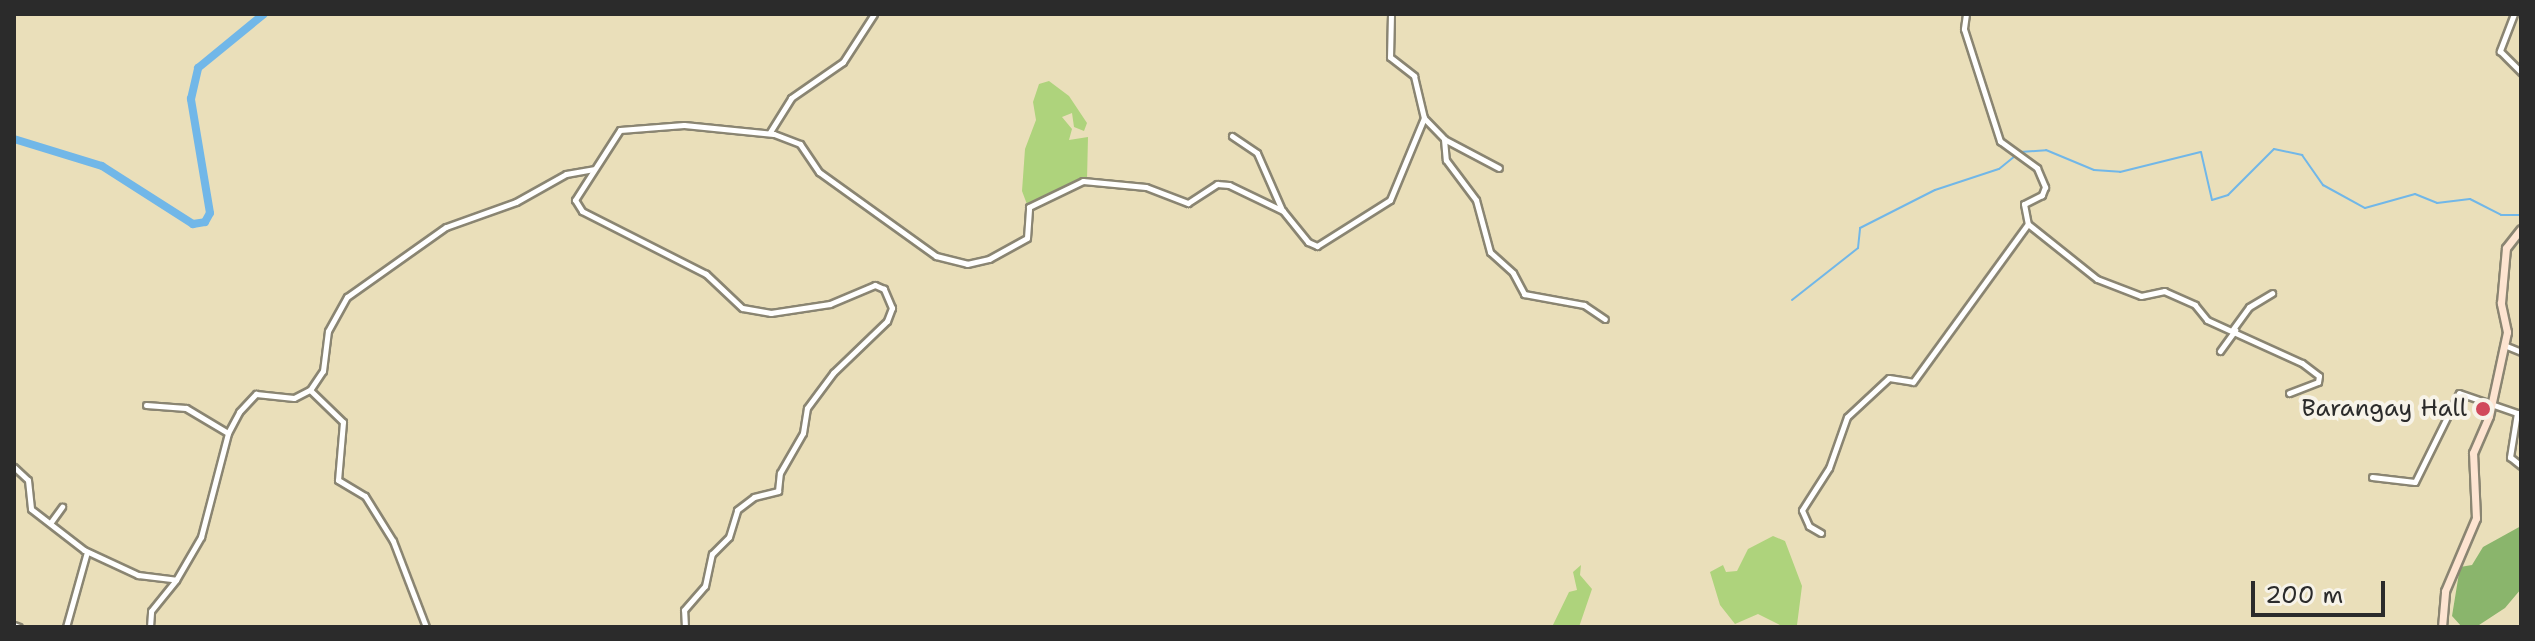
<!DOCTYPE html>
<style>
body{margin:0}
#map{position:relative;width:2535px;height:641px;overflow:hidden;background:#eadfba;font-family:"Shantell Sans",sans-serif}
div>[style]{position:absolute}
.green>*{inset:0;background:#aed37c}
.forest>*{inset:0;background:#8ab56c}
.stream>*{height:2px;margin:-1px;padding:0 1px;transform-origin:1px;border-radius:1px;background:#71b7e8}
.river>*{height:8px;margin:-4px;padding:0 4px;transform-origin:4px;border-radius:4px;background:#71b7e8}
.roads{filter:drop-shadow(2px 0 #8a8572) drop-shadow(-2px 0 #8a8572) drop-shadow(0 2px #8a8572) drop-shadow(0 -2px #8a8572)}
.street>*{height:5px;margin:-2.5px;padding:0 2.5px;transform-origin:2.5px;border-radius:2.5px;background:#fff}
.secondary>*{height:7px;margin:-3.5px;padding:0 3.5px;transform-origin:3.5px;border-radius:3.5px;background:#fde4d1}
.dots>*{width:22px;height:22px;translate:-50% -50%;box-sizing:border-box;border:4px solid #f7f3e8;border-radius:50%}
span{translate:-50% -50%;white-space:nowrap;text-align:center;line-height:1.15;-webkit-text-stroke:8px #f7f3e8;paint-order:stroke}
.poi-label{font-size:24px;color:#2b2b2b}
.right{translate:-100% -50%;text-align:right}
.frame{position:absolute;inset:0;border:16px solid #2b2b2b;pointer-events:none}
.scale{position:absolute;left:2251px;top:581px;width:134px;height:36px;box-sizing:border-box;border:4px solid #2b2b2b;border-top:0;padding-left:10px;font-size:24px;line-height:28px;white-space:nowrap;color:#2b2b2b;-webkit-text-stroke:6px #f7f3e8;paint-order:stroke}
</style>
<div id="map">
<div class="green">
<div style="clip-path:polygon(1049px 81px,1069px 96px,1087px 123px,1084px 131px,1074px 127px,1072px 113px,1062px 117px,1072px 129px,1069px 140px,1088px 137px,1087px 180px,1028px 207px,1022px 191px,1025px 149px,1036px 120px,1033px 102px,1039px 84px)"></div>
<div style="clip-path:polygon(1773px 536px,1785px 541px,1802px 586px,1797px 625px,1784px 627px,1758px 614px,1735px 624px,1720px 605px,1710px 572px,1723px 565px,1726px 572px,1737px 571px,1748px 549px)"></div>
<div style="clip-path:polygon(1581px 565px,1580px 575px,1592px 589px,1579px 627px,1552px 627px,1569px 592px,1577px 590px,1573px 572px)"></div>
</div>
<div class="forest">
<div style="clip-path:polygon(2521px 526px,2521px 589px,2505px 608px,2476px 627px,2462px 627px,2452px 616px,2460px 567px,2472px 565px,2483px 547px)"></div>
</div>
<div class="stream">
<div style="left:2020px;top:152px;width:26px;rotate:-4deg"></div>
<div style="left:2046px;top:150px;width:52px;rotate:22.6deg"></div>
<div style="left:2094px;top:170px;width:26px;rotate:4deg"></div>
<div style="left:2120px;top:172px;width:83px;rotate:-13.9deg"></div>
<div style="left:2201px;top:152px;width:49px;rotate:77.1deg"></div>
<div style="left:2212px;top:200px;width:17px;rotate:-17deg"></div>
<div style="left:2228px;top:195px;width:65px;rotate:-45deg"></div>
<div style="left:2274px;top:149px;width:29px;rotate:12deg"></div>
<div style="left:2302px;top:155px;width:37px;rotate:55deg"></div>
<div style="left:2323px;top:185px;width:48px;rotate:28.7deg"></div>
<div style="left:2365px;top:208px;width:52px;rotate:-15.6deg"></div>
<div style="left:2415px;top:194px;width:24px;rotate:22deg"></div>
<div style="left:2437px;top:203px;width:33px;rotate:-7deg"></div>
<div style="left:2470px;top:199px;width:35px;rotate:27deg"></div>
<div style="left:2501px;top:215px;width:20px"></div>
<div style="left:1792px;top:300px;width:84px;rotate:-38.2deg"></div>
<div style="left:1858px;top:248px;width:20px;rotate:-84deg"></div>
<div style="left:1860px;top:228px;width:84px;rotate:-26.9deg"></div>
<div style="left:1935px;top:190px;width:67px;rotate:-18.2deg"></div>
<div style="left:1999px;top:169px;width:21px;rotate:-39deg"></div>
</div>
<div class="river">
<div style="left:14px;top:139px;width:92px;rotate:17.1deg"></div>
<div style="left:102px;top:166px;width:108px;rotate:32.5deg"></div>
<div style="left:193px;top:224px;width:12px;rotate:-9deg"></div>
<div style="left:205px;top:222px;width:10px;rotate:-61deg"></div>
<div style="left:210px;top:213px;width:116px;rotate:-99.5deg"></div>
<div style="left:191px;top:99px;width:32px;rotate:-77deg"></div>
<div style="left:198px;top:68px;width:85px;rotate:-39.3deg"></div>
</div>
<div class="roads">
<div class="street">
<div style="left:1391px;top:14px;width:43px;rotate:91.3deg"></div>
<div style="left:1390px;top:57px;width:31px;rotate:38deg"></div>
<div style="left:1414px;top:76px;width:43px;rotate:76.6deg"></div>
<div style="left:1424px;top:118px;width:29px;rotate:46deg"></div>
<div style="left:1444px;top:139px;width:21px;rotate:85deg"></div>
<div style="left:1446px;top:160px;width:50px;rotate:53.1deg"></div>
<div style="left:1476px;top:200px;width:54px;rotate:74.9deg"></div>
<div style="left:1490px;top:252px;width:31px;rotate:42deg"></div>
<div style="left:1513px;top:273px;width:24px;rotate:62deg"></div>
<div style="left:1524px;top:294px;width:61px;rotate:10.4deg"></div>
<div style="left:1584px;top:305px;width:25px;rotate:34deg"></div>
<div style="left:1966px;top:14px;width:15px;rotate:98deg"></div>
<div style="left:1964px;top:29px;width:118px;rotate:72.2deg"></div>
<div style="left:2000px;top:141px;width:46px;rotate:36.1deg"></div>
<div style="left:2037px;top:168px;width:21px;rotate:67deg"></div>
<div style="left:2045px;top:187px;width:9px;rotate:111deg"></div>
<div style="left:2042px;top:195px;width:20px;rotate:153deg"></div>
<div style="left:2024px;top:204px;width:20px;rotate:79deg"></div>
<div style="left:2028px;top:224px;width:88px;rotate:38.6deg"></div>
<div style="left:2097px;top:279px;width:47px;rotate:21.1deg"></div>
<div style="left:2141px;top:296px;width:24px;rotate:-12deg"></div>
<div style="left:2164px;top:291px;width:34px;rotate:24deg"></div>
<div style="left:2195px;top:305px;width:19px;rotate:51deg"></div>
<div style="left:2207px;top:320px;width:104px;rotate:24.4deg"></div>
<div style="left:2302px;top:363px;width:21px;rotate:37deg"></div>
<div style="left:2319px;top:376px;width:6px;rotate:99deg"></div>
<div style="left:2318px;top:382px;width:31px;rotate:159deg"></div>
<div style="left:2514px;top:14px;width:40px;rotate:111deg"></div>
<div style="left:2500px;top:51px;width:30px;rotate:45deg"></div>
<div style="left:770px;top:132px;width:40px;rotate:-58deg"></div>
<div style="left:791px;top:98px;width:63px;rotate:-34.7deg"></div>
<div style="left:843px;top:62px;width:57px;rotate:-57.1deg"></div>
<div style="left:1232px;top:136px;width:30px;rotate:34deg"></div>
<div style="left:1257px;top:153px;width:62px;rotate:66.3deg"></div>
<div style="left:1444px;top:139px;width:62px;rotate:27.8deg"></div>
<div style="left:2233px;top:329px;width:27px;rotate:-54deg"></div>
<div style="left:2249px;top:307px;width:27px;rotate:-31deg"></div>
<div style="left:2504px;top:345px;width:18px;rotate:22deg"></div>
<div style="left:2220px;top:351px;width:26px;rotate:-54deg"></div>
<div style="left:310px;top:390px;width:46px;rotate:44.1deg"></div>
<div style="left:343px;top:422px;width:58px;rotate:94.9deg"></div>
<div style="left:338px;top:480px;width:31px;rotate:31deg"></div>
<div style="left:365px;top:496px;width:53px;rotate:58.1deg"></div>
<div style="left:393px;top:541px;width:92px;rotate:69deg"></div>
<div style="left:146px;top:405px;width:40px;rotate:4.3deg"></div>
<div style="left:186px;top:408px;width:49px;rotate:30.8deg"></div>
<div style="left:14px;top:467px;width:19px;rotate:43deg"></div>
<div style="left:28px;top:480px;width:29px;rotate:84deg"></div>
<div style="left:31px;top:509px;width:67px;rotate:37.7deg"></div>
<div style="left:84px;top:550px;width:60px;rotate:24.8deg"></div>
<div style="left:138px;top:575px;width:38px;rotate:7deg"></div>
<div style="left:176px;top:580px;width:50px;rotate:-59.8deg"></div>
<div style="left:201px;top:537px;width:107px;rotate:-75.4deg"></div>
<div style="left:228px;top:433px;width:24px;rotate:-62deg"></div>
<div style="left:239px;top:412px;width:25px;rotate:-47deg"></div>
<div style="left:256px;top:394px;width:38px;rotate:6deg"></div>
<div style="left:294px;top:398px;width:18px;rotate:-27deg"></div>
<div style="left:310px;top:390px;width:23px;rotate:-56deg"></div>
<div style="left:323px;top:371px;width:40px;rotate:-82.9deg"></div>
<div style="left:328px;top:331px;width:39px;rotate:-61deg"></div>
<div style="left:347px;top:297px;width:121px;rotate:-35.3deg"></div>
<div style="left:446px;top:227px;width:74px;rotate:-19.7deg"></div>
<div style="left:516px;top:202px;width:57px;rotate:-29.2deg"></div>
<div style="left:566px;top:174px;width:28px;rotate:-10deg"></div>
<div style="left:2372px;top:477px;width:43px;rotate:6.6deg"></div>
<div style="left:2415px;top:482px;width:99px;rotate:-63.7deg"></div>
<div style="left:2459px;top:393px;width:61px;rotate:19deg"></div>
<div style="left:2517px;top:413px;width:45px;rotate:99deg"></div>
<div style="left:2510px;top:457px;width:14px;rotate:39deg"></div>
<div style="left:51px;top:522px;width:19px;rotate:-54deg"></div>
<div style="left:1821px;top:533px;width:14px;rotate:-150deg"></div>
<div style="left:1809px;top:526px;width:17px;rotate:-114deg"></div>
<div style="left:1802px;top:510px;width:50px;rotate:-57.3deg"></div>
<div style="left:1829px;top:468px;width:54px;rotate:-70.6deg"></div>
<div style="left:1847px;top:417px;width:57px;rotate:-42.9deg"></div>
<div style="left:1889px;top:378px;width:24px;rotate:9deg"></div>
<div style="left:1913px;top:382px;width:195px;rotate:-54deg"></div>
<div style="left:14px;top:625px;width:5px;rotate:22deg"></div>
<div style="left:66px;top:627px;width:78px;rotate:-74.4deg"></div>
<div style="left:150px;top:627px;width:16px;rotate:-86deg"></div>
<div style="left:151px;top:611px;width:40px;rotate:-51deg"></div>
<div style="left:685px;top:627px;width:17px;rotate:-93deg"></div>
<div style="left:684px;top:610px;width:32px;rotate:-49deg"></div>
<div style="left:705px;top:586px;width:33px;rotate:-78deg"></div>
<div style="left:712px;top:554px;width:24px;rotate:-45deg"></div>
<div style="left:729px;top:537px;width:28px;rotate:-73deg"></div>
<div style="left:737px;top:510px;width:21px;rotate:-37deg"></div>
<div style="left:754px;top:497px;width:25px;rotate:-14deg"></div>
<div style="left:778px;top:491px;width:18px;rotate:-84deg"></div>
<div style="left:780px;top:473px;width:46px;rotate:-60.1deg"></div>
<div style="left:803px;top:433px;width:25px;rotate:-81deg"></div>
<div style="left:807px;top:408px;width:44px;rotate:-53.4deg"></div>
<div style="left:833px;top:373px;width:75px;rotate:-43.9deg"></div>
<div style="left:887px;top:321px;width:14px;rotate:-69deg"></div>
<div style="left:892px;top:308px;width:21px;rotate:-113deg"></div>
<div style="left:884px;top:289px;width:10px;rotate:-156deg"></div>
<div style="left:875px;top:285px;width:49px;rotate:157.1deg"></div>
<div style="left:830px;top:304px;width:60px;rotate:171.3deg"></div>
<div style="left:771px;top:313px;width:29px;rotate:-170deg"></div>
<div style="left:742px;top:308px;width:50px;rotate:-136.6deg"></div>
<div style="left:706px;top:274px;width:139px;rotate:-153.1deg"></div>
<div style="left:582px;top:211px;width:13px;rotate:-122deg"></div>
<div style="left:575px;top:200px;width:83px;rotate:-57.3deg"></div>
<div style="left:620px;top:130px;width:64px;rotate:-4.5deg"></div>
<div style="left:684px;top:125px;width:90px;rotate:5.7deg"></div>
<div style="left:774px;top:134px;width:28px;rotate:21deg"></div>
<div style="left:800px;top:144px;width:34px;rotate:56deg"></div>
<div style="left:819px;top:172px;width:144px;rotate:35.7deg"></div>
<div style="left:936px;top:256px;width:32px;rotate:14deg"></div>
<div style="left:967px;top:264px;width:23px;rotate:-13deg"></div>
<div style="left:989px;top:259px;width:43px;rotate:-28.9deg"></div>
<div style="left:1027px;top:238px;width:31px;rotate:-86deg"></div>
<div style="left:1029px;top:207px;width:60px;rotate:-25.7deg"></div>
<div style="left:1083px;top:181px;width:63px;rotate:5.4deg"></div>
<div style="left:1146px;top:187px;width:45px;rotate:20.9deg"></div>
<div style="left:1188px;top:203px;width:35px;rotate:-33deg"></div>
<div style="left:1217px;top:184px;width:12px;rotate:5deg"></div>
<div style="left:1229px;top:185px;width:60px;rotate:25.7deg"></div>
<div style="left:1283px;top:211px;width:40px;rotate:51deg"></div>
<div style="left:1308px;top:242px;width:10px;rotate:24deg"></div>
<div style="left:1317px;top:246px;width:86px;rotate:-32.2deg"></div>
<div style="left:1390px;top:200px;width:89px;rotate:-67.5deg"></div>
</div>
<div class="secondary">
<div style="left:2442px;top:627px;width:36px;rotate:-85deg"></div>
<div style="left:2445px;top:591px;width:79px;rotate:-67deg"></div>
<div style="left:2476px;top:518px;width:65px;rotate:-92.6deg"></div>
<div style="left:2473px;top:453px;width:40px;rotate:-66.6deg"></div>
<div style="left:2489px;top:416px;width:86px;rotate:-77.9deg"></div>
<div style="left:2507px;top:332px;width:30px;rotate:-102deg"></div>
<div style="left:2501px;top:303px;width:55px;rotate:-84.8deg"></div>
<div style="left:2506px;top:248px;width:24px;rotate:-52deg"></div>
</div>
</div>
<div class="dots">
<div style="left:2483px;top:409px;background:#d1495b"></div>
</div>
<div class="poi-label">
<span class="right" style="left:2467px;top:409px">Barangay Hall</span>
</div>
<div class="frame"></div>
<div class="scale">200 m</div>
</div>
